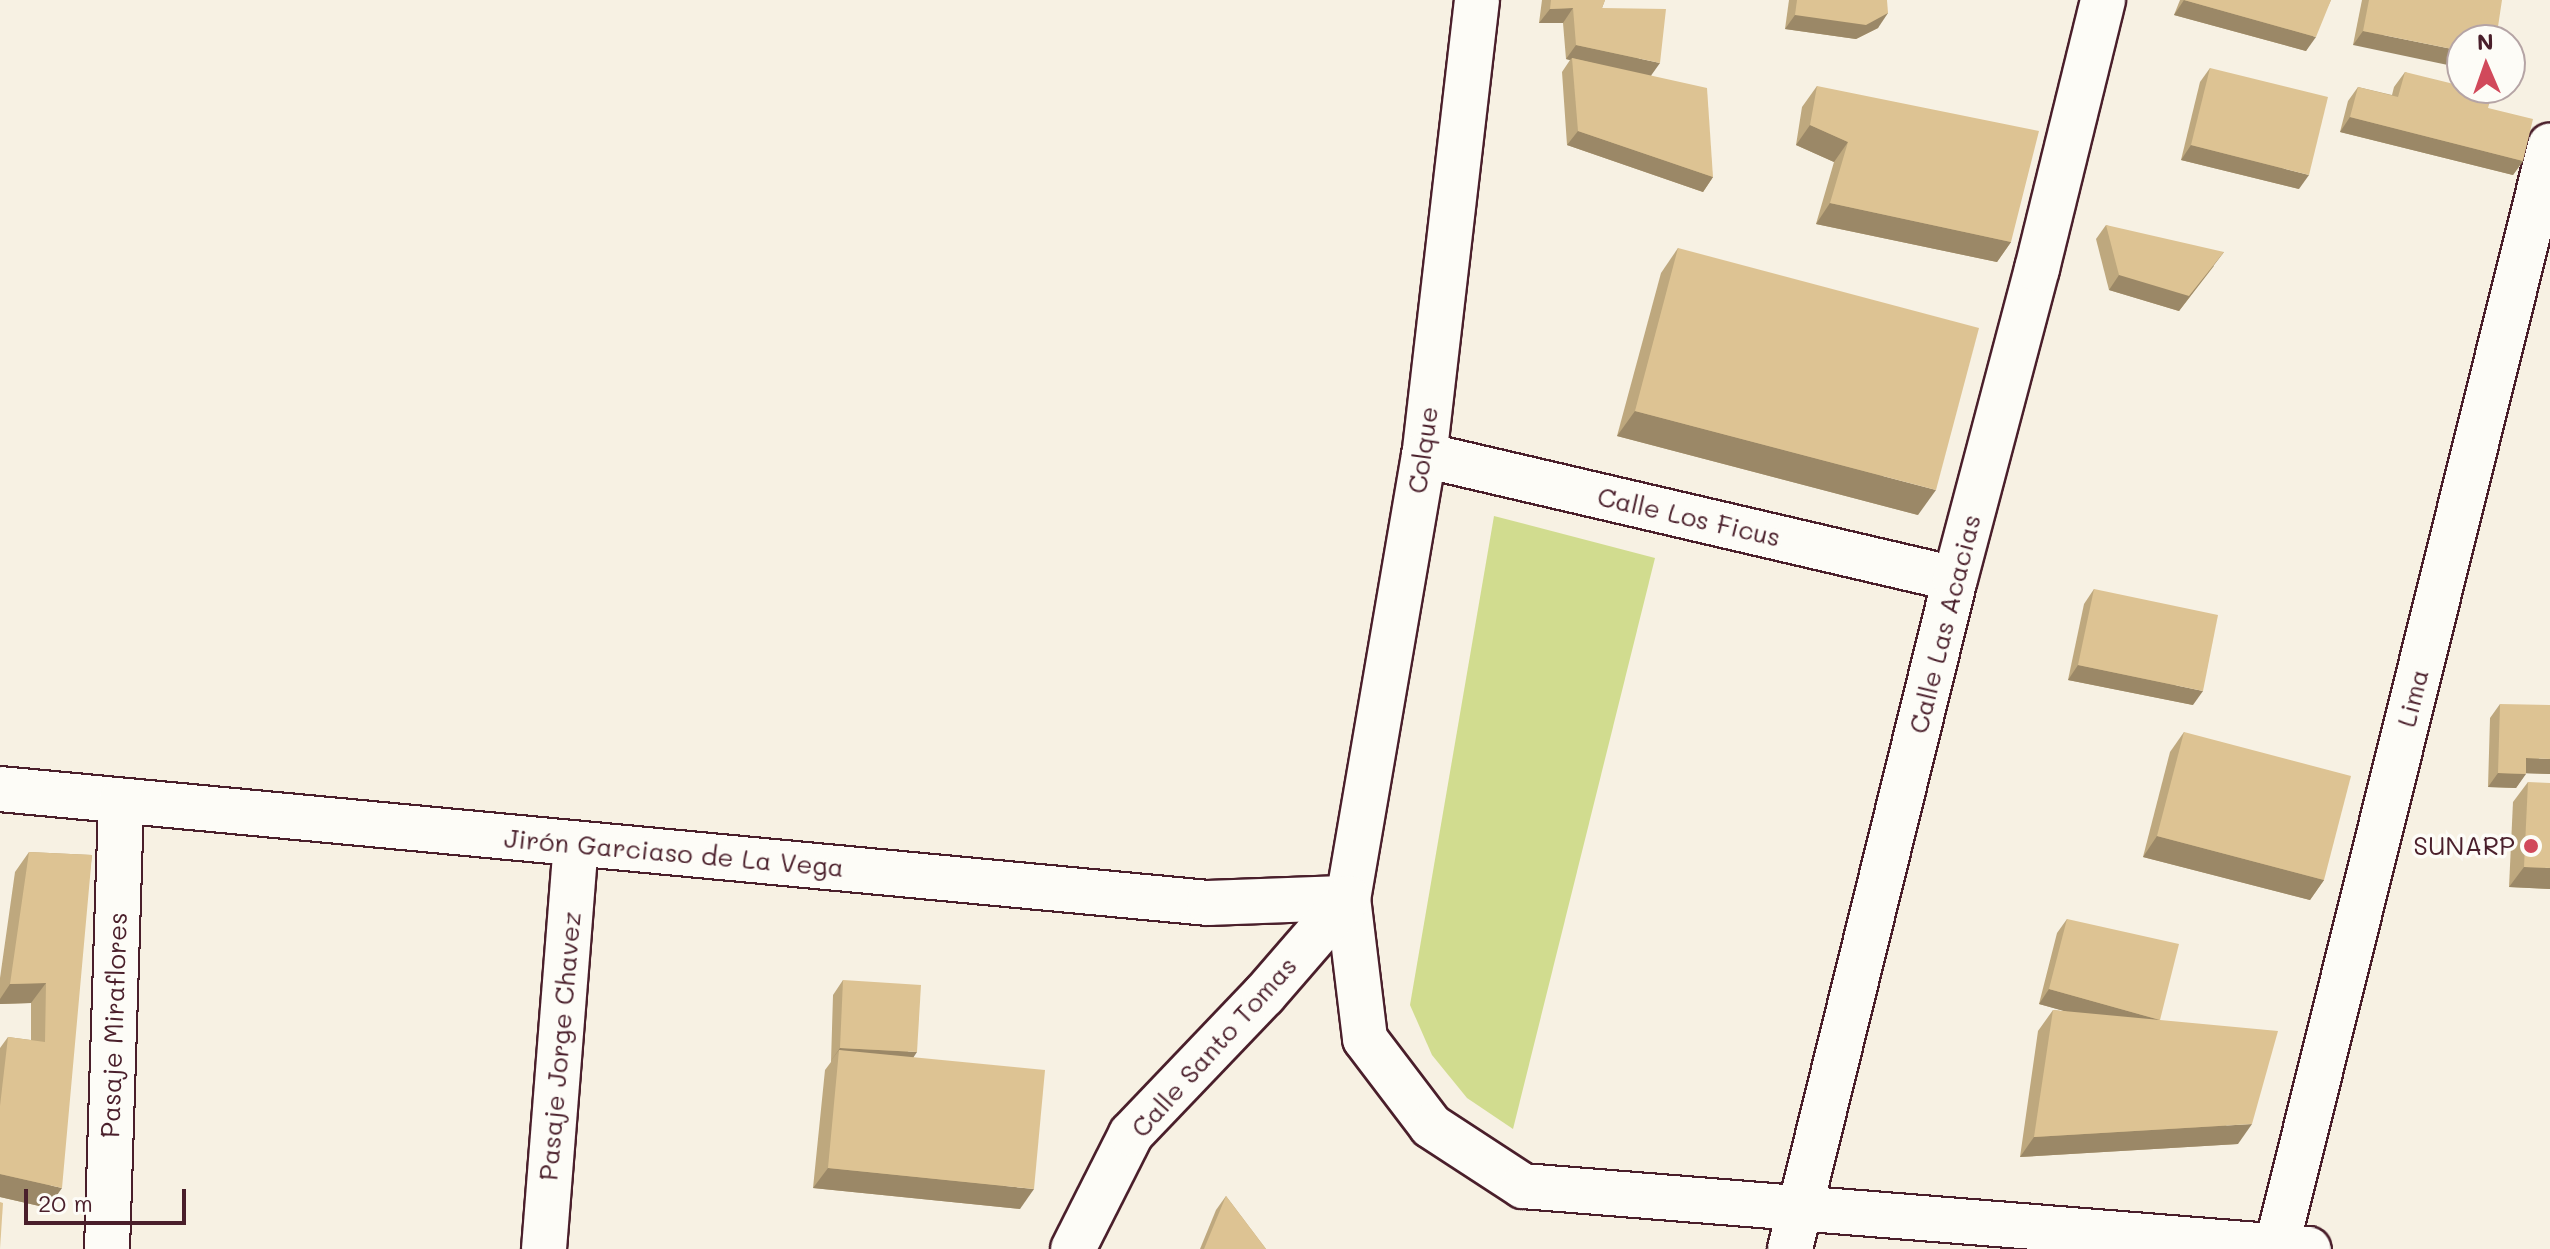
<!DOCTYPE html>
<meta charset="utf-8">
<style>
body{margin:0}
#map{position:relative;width:2550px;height:1249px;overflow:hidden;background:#f7f1e3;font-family:Mali,sans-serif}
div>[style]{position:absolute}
.green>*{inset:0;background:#d1dc8f}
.roads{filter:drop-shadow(2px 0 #4a1f2b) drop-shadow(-2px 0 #4a1f2b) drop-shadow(0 2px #4a1f2b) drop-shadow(0 -2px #4a1f2b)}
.minor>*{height:44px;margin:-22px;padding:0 22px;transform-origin:22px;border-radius:22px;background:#fdfcf7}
.wall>*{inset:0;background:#bea87e}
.shaded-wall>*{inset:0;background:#9b8867}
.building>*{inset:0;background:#ddc393}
.dots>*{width:22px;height:22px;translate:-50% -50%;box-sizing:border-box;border:4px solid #fdfcf7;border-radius:50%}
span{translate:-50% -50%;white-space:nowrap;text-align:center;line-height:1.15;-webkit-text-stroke:7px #fdfcf7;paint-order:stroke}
.street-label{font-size:26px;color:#4a1f2b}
.poi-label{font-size:26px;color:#4a1f2b}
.right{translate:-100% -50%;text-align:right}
.north{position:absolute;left:2446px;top:24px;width:80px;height:80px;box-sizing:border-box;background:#fdfcf7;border:2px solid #b5a4a5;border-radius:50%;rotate:358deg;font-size:22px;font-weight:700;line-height:32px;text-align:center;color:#4a1f2b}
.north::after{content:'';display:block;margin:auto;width:28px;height:36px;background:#d1495b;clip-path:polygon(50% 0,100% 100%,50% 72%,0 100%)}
.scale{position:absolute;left:24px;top:1189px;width:162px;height:36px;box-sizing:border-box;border:4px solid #4a1f2b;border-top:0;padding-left:10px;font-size:24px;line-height:28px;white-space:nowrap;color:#4a1f2b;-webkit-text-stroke:6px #fdfcf7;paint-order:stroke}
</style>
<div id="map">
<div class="green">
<div style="clip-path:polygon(1494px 516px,1655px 558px,1513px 1129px,1467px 1098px,1432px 1055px,1410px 1005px)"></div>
</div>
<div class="roads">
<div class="minor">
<div style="left:1477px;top:0;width:458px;rotate:96.6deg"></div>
<div style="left:1424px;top:455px;width:449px;rotate:99.7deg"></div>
<div style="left:1348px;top:898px;width:142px;rotate:83.1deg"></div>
<div style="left:1365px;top:1039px;width:109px;rotate:52.8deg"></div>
<div style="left:1431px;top:1126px;width:110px;rotate:33.1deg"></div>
<div style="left:1523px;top:1186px;width:788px;rotate:4.59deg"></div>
<div style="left:1424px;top:455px;width:545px;rotate:13.14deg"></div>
<div style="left:0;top:789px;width:1214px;rotate:5.39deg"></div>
<div style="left:1209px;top:903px;width:139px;rotate:-2.1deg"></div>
<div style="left:107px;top:1249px;width:448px;rotate:-88.2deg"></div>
<div style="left:544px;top:1249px;width:406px;rotate:-85.5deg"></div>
<div style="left:1073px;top:1249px;width:129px;rotate:-63.2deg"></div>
<div style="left:1131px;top:1134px;width:192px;rotate:-46.3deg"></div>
<div style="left:1264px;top:995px;width:128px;rotate:-49.1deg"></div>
<div style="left:1790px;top:1249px;width:690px;rotate:-76.17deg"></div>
<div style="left:1955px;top:579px;width:321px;rotate:-75.2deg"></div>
<div style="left:2037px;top:269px;width:277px;rotate:-76.2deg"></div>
<div style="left:2276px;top:1249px;width:1137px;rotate:-76.05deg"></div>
</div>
</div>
<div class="wall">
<div style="clip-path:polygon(1542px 0,1605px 0,1602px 8px,1651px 75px,1713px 177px,1703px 192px,1567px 145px,1562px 72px,1570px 60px,1566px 59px,1563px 23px,1539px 23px)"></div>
<div style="clip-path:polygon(1789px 0,1887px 0,1878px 28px,1856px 39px,1785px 29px)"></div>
<div style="clip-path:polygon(2180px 0,2331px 0,2306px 51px,2174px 15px)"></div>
<div style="clip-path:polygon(2362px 0,2502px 0,2353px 45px)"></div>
<div style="clip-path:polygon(2210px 68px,2299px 189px,2181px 160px,2200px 82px)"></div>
<div style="clip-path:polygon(2405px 72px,2488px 108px,2523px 161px,2513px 175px,2340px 132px,2348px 101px,2358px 87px,2392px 95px,2394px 87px)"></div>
<div style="clip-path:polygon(1817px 86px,2011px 242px,1997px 262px,1816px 224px,1834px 162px,1796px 145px,1802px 107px)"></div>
<div style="clip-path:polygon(2106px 225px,2214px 266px,2179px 311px,2109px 290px,2096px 239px)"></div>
<div style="clip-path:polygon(1678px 248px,1918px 515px,1617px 436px,1661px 273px)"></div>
<div style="clip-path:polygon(2094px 589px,2193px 705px,2068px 680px,2084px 604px)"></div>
<div style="clip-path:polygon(2500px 704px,2550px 774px,2526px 773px,2516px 788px,2488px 787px,2490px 718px)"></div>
<div style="clip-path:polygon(2184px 732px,2324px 880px,2310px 900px,2143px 857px,2170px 752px)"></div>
<div style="clip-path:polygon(2528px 782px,2550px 889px,2509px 887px,2513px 802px)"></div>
<div style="clip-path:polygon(29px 852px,92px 855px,48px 1208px,0 1197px,0 1048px,8px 1037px,31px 1040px,31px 1003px,0 1004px,0 978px,15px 872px)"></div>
<div style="clip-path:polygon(2067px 919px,2160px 1020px,2238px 1144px,2020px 1157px,2038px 1031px,2053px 1010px,2068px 1012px,2039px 1004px,2057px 933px)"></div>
<div style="clip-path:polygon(843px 980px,913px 1057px,1020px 1209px,813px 1188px,825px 1070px,831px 1062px,833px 995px)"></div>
<div style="clip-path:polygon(1226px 1196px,1266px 1249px,1200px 1249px,1216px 1210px)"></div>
</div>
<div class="shaded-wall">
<div style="clip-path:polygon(2184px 0,2316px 37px,2306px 51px,2174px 15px)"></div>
<div style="clip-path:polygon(1573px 8px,1563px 23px,1539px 23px,1550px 9px)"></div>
<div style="clip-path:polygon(1888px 13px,1878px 28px,1856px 39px,1785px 29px,1795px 15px)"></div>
<div style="clip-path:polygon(2363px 31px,2462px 51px,2462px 68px,2353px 45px)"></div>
<div style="clip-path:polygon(1576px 45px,1660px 63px,1650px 77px,1572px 58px,1570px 60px,1566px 59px)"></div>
<div style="clip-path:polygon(2350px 117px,2523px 161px,2513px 175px,2340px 132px)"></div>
<div style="clip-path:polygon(1810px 125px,1848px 142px,1834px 162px,1796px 145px)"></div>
<div style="clip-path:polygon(1578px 131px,1713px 177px,1703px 192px,1567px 145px)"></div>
<div style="clip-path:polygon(2191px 145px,2309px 175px,2299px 189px,2181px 160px)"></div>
<div style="clip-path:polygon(1830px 203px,2011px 242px,1997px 262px,1816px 224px)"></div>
<div style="clip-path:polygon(2224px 252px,2179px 311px,2109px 290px,2119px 275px)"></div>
<div style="clip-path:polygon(1635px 411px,1936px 490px,1918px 515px,1617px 436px)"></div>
<div style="clip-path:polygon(2078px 665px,2203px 691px,2193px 705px,2068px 680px)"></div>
<div style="clip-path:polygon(2526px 758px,2550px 759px,2550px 774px,2516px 773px)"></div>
<div style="clip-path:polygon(2498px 773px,2526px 774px,2516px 788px,2488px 787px)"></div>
<div style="clip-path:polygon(2157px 836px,2324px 880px,2310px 900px,2143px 857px)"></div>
<div style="clip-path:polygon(2524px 867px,2550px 868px,2550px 889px,2509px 887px)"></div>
<div style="clip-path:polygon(46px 983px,31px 1003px,0 1004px,0 999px,10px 984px)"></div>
<div style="clip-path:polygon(2049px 989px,2160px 1020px,2150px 1035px,2039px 1004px)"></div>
<div style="clip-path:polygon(840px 1048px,917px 1052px,907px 1067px,839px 1050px,830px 1062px)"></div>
<div style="clip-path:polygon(2252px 1124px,2238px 1144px,2020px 1157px,2034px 1137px)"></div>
<div style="clip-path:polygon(828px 1168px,1034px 1189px,1020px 1209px,813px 1188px)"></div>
<div style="clip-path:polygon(0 1174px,62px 1188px,48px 1208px,0 1197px)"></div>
</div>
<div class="building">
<div style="clip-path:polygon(1551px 0,1605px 0,1602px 8px,1666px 9px,1660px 63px,1576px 45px,1573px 8px,1550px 9px)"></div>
<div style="clip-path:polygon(1797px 0,1887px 0,1888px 13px,1866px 25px,1795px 15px)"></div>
<div style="clip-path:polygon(2184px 0,2331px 0,2316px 37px)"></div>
<div style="clip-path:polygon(2369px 0,2502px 0,2496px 40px,2462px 40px,2462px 51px,2363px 31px)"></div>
<div style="clip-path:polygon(1572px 58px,1707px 88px,1713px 177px,1578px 131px)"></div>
<div style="clip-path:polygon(2210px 68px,2328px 97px,2309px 175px,2191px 145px)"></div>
<div style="clip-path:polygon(2405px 72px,2462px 86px,2462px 88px,2469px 88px,2492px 94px,2488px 108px,2533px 119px,2523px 161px,2350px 117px,2358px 87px,2398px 97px)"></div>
<div style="clip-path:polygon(1817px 86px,2039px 131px,2011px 242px,1830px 203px,1848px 142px,1810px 125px)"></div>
<div style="clip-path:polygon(2106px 225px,2224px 252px,2189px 296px,2119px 275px)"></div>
<div style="clip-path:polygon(1678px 248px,1979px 328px,1936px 490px,1635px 411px)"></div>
<div style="clip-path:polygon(2094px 589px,2218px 615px,2203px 691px,2078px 665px)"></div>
<div style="clip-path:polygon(2500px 704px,2550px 705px,2550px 759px,2526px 758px,2526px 774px,2498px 773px)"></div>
<div style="clip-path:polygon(2184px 732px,2351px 776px,2324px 880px,2157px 836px)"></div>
<div style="clip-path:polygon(2528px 782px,2550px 783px,2550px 868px,2524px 867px)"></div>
<div style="clip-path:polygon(29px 852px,92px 855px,62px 1188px,0 1174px,0 1106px,8px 1037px,45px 1042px,46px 983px,10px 984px)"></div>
<div style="clip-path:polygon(2067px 919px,2179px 944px,2160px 1020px,2049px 989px)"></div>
<div style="clip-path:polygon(843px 980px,921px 985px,917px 1052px,840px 1048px)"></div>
<div style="clip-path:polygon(2053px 1010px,2278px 1031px,2252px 1124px,2034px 1137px)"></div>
<div style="clip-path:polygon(839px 1050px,1045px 1070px,1034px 1189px,828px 1168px)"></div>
<div style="clip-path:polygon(1226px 1196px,1266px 1249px,1204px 1249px)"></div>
<div style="clip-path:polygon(0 1202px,3px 1203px,0 1249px)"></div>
</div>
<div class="dots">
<div style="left:2531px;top:846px;background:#d1495b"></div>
</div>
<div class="street-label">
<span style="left:1423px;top:450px;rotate:-82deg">Colque</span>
<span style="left:1689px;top:517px;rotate:13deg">Calle Los Ficus</span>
<span style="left:1945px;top:624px;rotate:-76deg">Calle Las Acacias</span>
<span style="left:2413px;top:698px;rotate:-76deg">Lima</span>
<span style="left:674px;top:853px;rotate:5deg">Jirón Garciaso de La Vega</span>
<span style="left:114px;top:1025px;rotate:-88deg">Pasaje Miraflores</span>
<span style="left:560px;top:1046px;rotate:-85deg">Pasaje Jorge Chavez</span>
<span style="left:1214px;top:1047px;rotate:-48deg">Calle Santo Tomas</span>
</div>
<div class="poi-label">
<span class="right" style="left:2515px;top:846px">SUNARP</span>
</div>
<div class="north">N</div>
<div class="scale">20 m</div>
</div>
